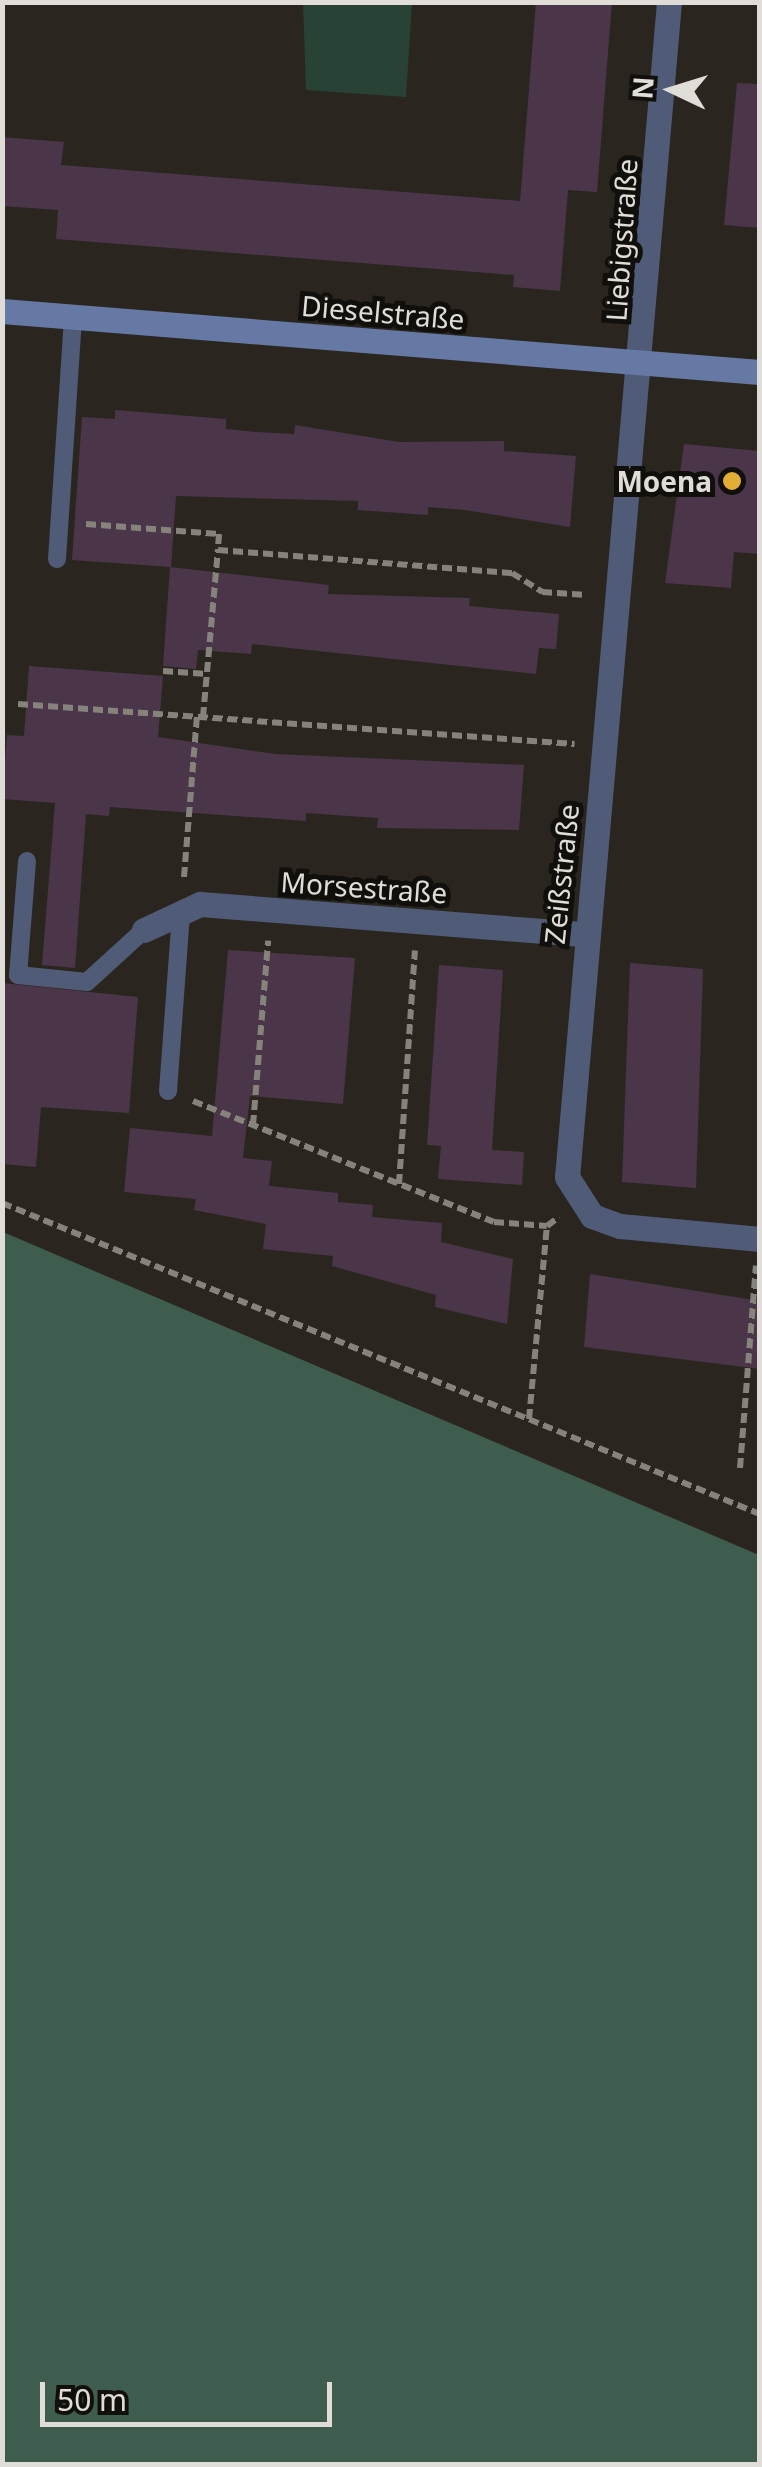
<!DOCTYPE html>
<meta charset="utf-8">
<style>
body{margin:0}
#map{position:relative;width:762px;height:2467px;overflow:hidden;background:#2a261f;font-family:"Noto Sans",sans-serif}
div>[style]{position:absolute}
.green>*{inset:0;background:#284335}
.forest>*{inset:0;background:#3f5d4e}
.building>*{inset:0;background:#4b3549}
.path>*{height:6px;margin-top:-3px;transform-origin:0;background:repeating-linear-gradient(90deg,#86837d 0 10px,transparent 0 15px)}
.lane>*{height:18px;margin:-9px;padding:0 9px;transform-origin:9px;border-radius:9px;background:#4f5b77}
.street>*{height:25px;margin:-12.5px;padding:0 12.5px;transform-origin:12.5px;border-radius:12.5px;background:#4f5b77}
.secondary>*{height:25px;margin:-12.5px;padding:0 12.5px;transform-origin:12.5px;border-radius:12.5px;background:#6678a4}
.dots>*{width:28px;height:28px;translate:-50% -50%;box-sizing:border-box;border:5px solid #110f0c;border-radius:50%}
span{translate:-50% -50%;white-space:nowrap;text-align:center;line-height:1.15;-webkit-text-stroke:10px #110f0c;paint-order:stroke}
.street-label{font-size:28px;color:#e0ddd8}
.poi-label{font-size:28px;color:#e0ddd8;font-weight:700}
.right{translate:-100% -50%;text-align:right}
.frame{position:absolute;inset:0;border:5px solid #e0ddd8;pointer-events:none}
.north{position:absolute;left:622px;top:40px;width:100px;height:100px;-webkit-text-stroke:8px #110f0c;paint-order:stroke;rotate:274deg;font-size:28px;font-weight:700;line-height:40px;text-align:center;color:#e0ddd8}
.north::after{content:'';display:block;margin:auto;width:35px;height:45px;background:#e0ddd8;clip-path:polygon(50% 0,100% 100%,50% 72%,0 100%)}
.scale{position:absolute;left:40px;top:2382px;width:292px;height:45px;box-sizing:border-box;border:5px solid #e0ddd8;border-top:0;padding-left:12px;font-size:30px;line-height:35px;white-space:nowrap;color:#e0ddd8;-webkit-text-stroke:8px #110f0c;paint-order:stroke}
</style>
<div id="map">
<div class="green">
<div style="clip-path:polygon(303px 3px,412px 3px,406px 97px,306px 90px)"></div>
</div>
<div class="forest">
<div style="clip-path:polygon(3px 1232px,759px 1555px,759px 2464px,3px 2464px)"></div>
</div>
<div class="building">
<div style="clip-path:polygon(536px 2px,612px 2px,597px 192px,568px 190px,560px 291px,513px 287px,514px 275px,56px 239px,58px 210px,2px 206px,2px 137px,64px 142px,61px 165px,520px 201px)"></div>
<div style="clip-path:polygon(737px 83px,760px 84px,760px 228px,724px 225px)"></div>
<div style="clip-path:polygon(115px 410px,226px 419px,226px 429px,257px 432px,294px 434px,295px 425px,399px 442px,504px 441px,504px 451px,576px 456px,570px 527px,465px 510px,428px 507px,428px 515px,358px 510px,358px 501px,176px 496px,171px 567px,72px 560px,82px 417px,115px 419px)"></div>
<div style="clip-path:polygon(684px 444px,760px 451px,760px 554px,734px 552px,731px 588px,665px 583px)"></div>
<div style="clip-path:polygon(170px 567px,329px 585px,328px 594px,470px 598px,469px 606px,559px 614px,556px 649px,539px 648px,536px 674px,252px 644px,251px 654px,198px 650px,196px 669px,163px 666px)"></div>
<div style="clip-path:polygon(29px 666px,163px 676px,158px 737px,275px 754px,524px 765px,519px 830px,377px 828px,378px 818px,306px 813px,306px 821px,110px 807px,109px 816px,86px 814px,75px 968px,42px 965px,55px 803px,2px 799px,7px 735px,24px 736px)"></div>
<div style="clip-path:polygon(228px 950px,355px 958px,343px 1104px,250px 1096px,243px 1158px,272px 1161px,269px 1186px,338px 1193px,338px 1202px,373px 1205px,372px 1217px,442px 1223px,441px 1242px,513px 1259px,507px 1324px,435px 1307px,436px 1295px,332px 1266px,333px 1256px,263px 1249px,266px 1224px,194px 1210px,196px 1199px,124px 1192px,130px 1128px,212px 1136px)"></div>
<div style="clip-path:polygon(630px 963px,703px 969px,696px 1188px,622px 1182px)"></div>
<div style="clip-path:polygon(439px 965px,503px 970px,492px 1150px,524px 1152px,522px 1185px,438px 1179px,441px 1146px,427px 1145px)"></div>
<div style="clip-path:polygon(2px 983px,138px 997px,129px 1113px,41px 1107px,36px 1167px,2px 1164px)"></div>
<div style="clip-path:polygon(590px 1274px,760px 1301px,760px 1369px,584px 1347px)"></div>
</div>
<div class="path">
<div style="left:86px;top:524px;width:133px;rotate:4.3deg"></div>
<div style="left:219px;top:534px;width:16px;rotate:94deg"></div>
<div style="left:163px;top:671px;width:44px;rotate:3.9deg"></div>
<div style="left:18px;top:704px;width:558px;rotate:4.11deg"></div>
<div style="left:203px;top:717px;width:168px;rotate:-84.9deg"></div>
<div style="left:218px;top:550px;width:295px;rotate:4.5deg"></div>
<div style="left:512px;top:573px;width:36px;rotate:32deg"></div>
<div style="left:542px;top:592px;width:45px;rotate:3.8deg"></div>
<div style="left:184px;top:877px;width:161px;rotate:-85.4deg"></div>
<div style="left:193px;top:1101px;width:324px;rotate:21.9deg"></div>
<div style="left:494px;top:1222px;width:53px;rotate:4.3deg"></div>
<div style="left:547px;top:1226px;width:15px;rotate:-37deg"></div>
<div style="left:253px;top:1125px;width:185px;rotate:-85.3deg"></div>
<div style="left:399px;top:1184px;width:234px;rotate:-86.1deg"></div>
<div style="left:2px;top:1203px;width:819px;rotate:22.31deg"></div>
<div style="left:529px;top:1419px;width:194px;rotate:-84.7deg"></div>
<div style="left:740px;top:1468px;width:203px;rotate:-85.5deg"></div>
</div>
<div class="lane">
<div style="left:57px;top:559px;width:243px;rotate:-86.2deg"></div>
<div style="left:27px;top:861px;width:114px;rotate:94.5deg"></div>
<div style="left:18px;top:975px;width:69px;rotate:5.8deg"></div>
<div style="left:87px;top:982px;width:77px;rotate:-42.4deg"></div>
<div style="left:168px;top:1091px;width:178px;rotate:-85.8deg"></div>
</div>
<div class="street">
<div style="left:669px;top:2px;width:1179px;rotate:94.96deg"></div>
<div style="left:567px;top:1177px;width:46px;rotate:57.3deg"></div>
<div style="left:592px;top:1216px;width:30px;rotate:20deg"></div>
<div style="left:620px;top:1226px;width:141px;rotate:5.3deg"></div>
<div style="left:144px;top:930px;width:62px;rotate:-24.9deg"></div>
<div style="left:200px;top:904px;width:386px;rotate:4.5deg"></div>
</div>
<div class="secondary">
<div style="left:2px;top:311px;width:760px;rotate:4.6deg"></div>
</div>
<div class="dots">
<div style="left:732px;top:481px;background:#e3ae35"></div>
</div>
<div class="street-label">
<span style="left:621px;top:240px;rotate:-86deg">Liebigstraße</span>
<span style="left:383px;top:312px;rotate:5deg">Dieselstraße</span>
<span style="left:561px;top:874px;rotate:-84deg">Zeißstraße</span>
<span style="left:364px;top:887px;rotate:4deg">Morsestraße</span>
</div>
<div class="poi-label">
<span class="right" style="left:712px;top:481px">Moena</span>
</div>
<div class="frame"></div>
<div class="north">N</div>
<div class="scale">50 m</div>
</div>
